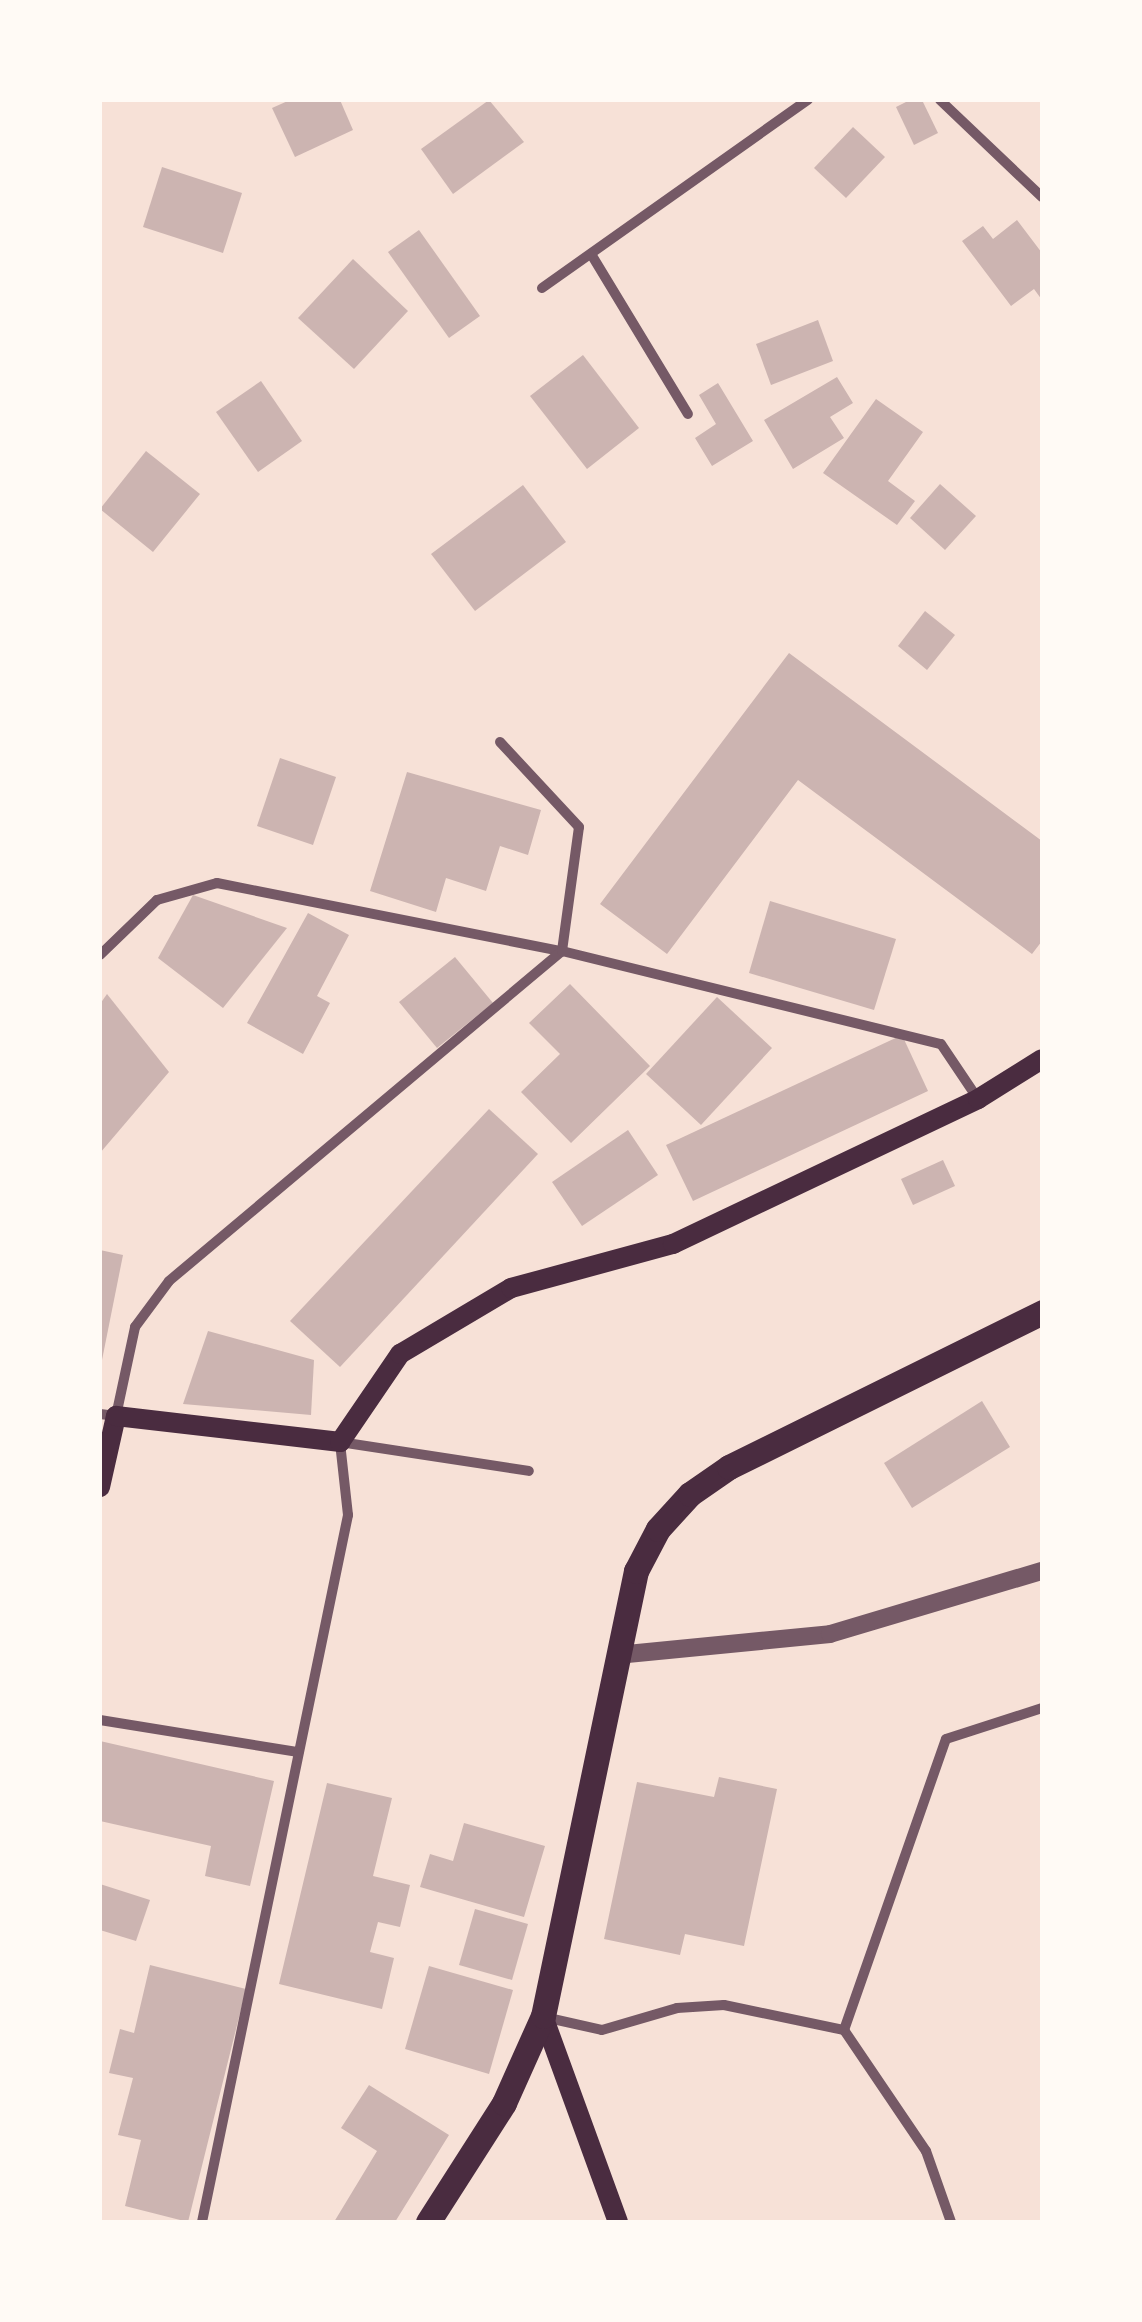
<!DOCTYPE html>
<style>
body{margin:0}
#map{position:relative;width:1142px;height:2322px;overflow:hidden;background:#f7e1d7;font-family:"Asap Condensed",sans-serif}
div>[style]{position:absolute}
.building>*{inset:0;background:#ccb4b1}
.minor>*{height:10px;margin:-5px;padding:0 5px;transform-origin:5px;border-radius:5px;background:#755966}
.tertiary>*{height:18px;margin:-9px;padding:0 9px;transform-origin:9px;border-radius:9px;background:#755966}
.secondary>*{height:20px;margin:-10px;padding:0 10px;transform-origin:10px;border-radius:10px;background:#4a2c40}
.primary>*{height:25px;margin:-12.5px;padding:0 12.5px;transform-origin:12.5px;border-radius:12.5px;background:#4a2c40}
span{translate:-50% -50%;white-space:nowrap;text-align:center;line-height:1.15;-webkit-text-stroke:10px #fffaf5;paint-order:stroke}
.frame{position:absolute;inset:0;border:102px solid #fffaf5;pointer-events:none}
</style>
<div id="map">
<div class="building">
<div style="clip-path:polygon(290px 100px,340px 100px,353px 130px,295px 157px,272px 108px)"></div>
<div style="clip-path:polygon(489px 100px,524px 142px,453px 194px,421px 149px)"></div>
<div style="clip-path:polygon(910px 100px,922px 100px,938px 133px,914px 145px,896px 107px)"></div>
<div style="clip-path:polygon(853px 127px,885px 157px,846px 198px,814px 168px)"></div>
<div style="clip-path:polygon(162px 167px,242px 193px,223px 253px,143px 227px)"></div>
<div style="clip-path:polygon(1017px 220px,1042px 253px,1042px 300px,1034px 289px,1011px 306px,962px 241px,983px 226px,993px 239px)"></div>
<div style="clip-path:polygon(419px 230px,480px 316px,449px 338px,388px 252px)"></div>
<div style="clip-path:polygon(353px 259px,408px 311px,354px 369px,298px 318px)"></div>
<div style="clip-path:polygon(818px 320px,833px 361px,771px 385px,756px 344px)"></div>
<div style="clip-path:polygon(583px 355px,639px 428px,587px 469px,530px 396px)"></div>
<div style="clip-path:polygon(837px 377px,853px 403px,830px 417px,844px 438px,793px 469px,764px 420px)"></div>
<div style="clip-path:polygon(261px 381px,302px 441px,258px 472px,216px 412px)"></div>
<div style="clip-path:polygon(718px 383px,753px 441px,712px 466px,695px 438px,716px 424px,699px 395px)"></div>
<div style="clip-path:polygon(876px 399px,923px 432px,888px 481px,915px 501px,897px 525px,823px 473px)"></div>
<div style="clip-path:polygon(146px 451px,200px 494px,153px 552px,100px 509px)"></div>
<div style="clip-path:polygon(940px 484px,976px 516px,945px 550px,910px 518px)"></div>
<div style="clip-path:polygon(523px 485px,566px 542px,475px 611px,431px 554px)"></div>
<div style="clip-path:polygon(925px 611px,955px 635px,927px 670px,898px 646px)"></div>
<div style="clip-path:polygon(789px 653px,1042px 841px,1042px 941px,1032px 954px,798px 780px,667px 954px,600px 904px)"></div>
<div style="clip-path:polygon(280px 758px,336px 777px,313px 845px,257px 826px)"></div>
<div style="clip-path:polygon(407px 772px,541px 810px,528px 855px,500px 846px,486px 891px,446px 878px,436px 912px,370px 891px)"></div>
<div style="clip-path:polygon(193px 895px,287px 928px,223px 1008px,158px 958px)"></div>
<div style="clip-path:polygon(770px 901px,896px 939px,874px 1010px,749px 973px)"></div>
<div style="clip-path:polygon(308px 913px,349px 935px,317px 996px,330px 1003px,303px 1054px,247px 1023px)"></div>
<div style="clip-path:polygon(455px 957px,493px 1003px,437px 1048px,399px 1002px)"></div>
<div style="clip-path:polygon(570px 984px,650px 1066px,571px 1143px,521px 1092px,560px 1054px,529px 1023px)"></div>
<div style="clip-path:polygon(107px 994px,169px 1072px,100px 1153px,100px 1004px)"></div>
<div style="clip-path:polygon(717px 997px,772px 1048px,701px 1125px,646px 1074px)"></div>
<div style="clip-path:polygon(902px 1035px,928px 1091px,693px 1201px,666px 1145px)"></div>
<div style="clip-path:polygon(489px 1109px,538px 1154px,340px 1367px,290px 1321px)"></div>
<div style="clip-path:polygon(628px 1130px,658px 1175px,582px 1226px,552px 1182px)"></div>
<div style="clip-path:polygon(943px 1160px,955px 1186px,913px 1205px,901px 1179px)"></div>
<div style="clip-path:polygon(100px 1250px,123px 1255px,102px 1360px,100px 1360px)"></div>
<div style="clip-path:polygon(208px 1331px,314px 1360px,311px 1415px,183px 1404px)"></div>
<div style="clip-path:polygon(982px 1401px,1010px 1447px,912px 1508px,884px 1463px)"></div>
<div style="clip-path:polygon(100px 1741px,274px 1781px,250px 1886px,205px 1876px,211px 1846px,100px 1821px)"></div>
<div style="clip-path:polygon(719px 1777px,777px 1789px,744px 1946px,685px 1934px,680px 1955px,604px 1939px,637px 1782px,714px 1797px)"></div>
<div style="clip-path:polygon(327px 1783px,392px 1798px,373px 1876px,410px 1885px,400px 1927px,378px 1922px,370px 1952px,394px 1958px,382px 2009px,279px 1984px)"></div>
<div style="clip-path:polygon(464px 1823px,545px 1846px,524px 1917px,420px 1887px,430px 1854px,453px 1861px)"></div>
<div style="clip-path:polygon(100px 1884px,150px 1900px,136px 1941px,100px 1930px)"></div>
<div style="clip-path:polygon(475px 1909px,528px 1924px,512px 1980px,459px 1965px)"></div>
<div style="clip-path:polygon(150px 1965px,246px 1989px,188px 2222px,125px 2206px,141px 2140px,118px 2135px,133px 2078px,109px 2073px,120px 2029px,134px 2033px)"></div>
<div style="clip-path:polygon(429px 1966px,513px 1990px,489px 2074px,405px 2049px)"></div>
<div style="clip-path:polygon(369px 2085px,449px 2135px,395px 2222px,334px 2222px,377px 2151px,341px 2128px)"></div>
</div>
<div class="minor">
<div style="left:940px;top:100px;width:141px;rotate:43.6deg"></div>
<div style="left:591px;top:254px;width:187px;rotate:58.8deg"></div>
<div style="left:542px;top:288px;width:326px;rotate:-35.3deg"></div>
<div style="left:100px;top:955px;width:79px;rotate:-44deg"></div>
<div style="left:157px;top:900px;width:62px;rotate:-15.8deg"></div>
<div style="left:217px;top:883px;width:352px;rotate:11.2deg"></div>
<div style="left:562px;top:951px;width:125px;rotate:-82.2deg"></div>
<div style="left:579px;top:827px;width:116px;rotate:-132.9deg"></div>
<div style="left:100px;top:1414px;width:16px;rotate:7deg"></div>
<div style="left:116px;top:1416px;width:91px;rotate:-77.9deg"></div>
<div style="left:135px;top:1327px;width:57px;rotate:-53.5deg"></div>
<div style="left:169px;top:1281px;width:513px;rotate:-40.02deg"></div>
<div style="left:562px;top:951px;width:390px;rotate:13.8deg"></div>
<div style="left:941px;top:1044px;width:66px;rotate:56.1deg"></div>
<div style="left:100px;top:1720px;width:201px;rotate:9.2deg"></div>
<div style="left:544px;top:2017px;width:59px;rotate:12.6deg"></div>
<div style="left:602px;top:2030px;width:78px;rotate:-16.3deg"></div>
<div style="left:677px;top:2008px;width:47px;rotate:-3.7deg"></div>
<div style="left:724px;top:2005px;width:123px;rotate:11.8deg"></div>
<div style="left:844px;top:2030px;width:146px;rotate:55.9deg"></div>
<div style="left:926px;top:2151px;width:75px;rotate:70.6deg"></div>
<div style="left:844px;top:2030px;width:308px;rotate:-70.7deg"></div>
<div style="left:946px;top:1739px;width:101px;rotate:-17.9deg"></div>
<div style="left:202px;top:2222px;width:722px;rotate:-78.33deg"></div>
<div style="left:348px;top:1515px;width:73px;rotate:-96.3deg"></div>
<div style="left:340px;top:1442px;width:191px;rotate:8.7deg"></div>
</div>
<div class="tertiary">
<div style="left:617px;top:1655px;width:214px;rotate:-5.6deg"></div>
<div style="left:830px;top:1634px;width:221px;rotate:-16.6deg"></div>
</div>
<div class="secondary">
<div style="left:100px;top:1487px;width:73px;rotate:-77.3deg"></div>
<div style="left:116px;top:1416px;width:226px;rotate:6.6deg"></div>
<div style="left:340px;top:1442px;width:107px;rotate:-55.7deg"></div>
<div style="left:400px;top:1354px;width:129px;rotate:-30.7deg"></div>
<div style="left:511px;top:1288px;width:168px;rotate:-15.2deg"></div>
<div style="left:673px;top:1244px;width:338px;rotate:-25.4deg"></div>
<div style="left:978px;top:1099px;width:75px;rotate:-32deg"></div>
<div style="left:543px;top:2016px;width:219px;rotate:70deg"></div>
</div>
<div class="primary">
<div style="left:428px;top:2222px;width:141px;rotate:-57.4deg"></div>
<div style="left:504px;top:2103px;width:95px;rotate:-65.9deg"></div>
<div style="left:543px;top:2016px;width:455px;rotate:-78.2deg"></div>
<div style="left:636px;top:1571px;width:47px;rotate:-62.4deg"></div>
<div style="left:658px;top:1529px;width:47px;rotate:-47.6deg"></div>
<div style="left:690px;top:1494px;width:47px;rotate:-34.7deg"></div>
<div style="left:729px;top:1467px;width:349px;rotate:-26.3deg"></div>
</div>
<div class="frame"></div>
</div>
